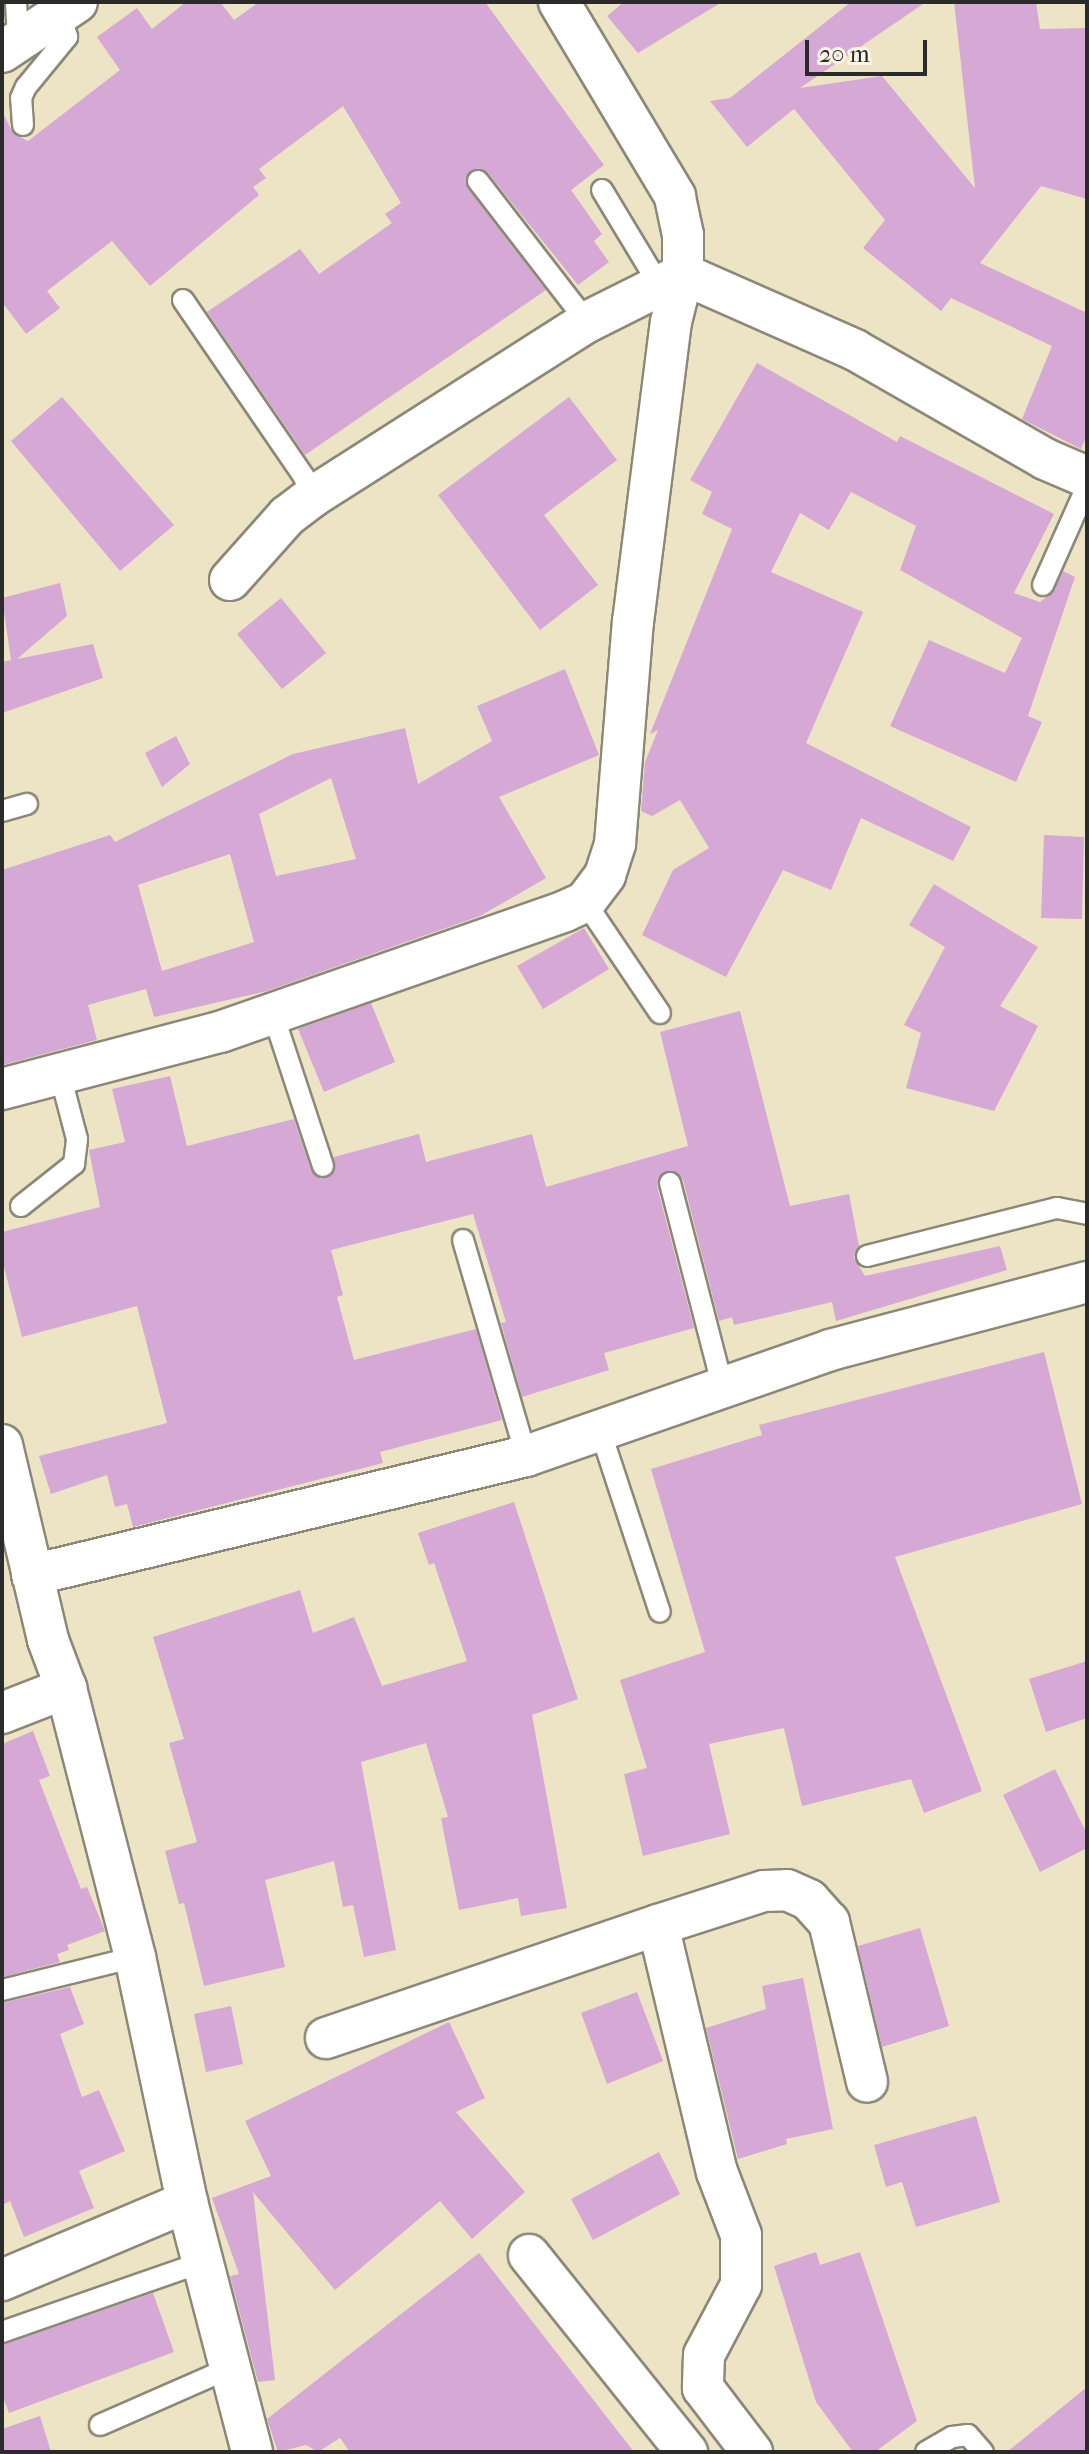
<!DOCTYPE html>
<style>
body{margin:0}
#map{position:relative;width:1089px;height:2454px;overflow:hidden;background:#ede4c5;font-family:"IM FELL French Canon",serif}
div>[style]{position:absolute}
.building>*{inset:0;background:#d6a8d5}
.roads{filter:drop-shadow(2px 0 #8c8878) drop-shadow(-2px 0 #8c8878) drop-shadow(0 2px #8c8878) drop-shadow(0 -2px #8c8878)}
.lane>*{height:20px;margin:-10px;padding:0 10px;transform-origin:10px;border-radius:10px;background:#fff}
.street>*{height:40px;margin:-20px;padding:0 20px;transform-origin:20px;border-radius:20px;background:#fff}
span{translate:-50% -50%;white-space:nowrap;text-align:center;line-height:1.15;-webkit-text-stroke:8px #fcf5e5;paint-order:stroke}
.frame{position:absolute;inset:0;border:4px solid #2b2b2b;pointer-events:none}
.scale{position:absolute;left:805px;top:40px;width:122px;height:36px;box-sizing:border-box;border:4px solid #2b2b2b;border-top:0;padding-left:10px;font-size:24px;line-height:28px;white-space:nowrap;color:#2b2b2b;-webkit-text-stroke:6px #fcf5e5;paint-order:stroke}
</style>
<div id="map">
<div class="building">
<div style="clip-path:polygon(186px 2px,220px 2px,234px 20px,259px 2px,485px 2px,604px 165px,571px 190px,602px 234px,594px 241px,609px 262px,578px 285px,488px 173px,471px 170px,468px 189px,546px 290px,305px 455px,207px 312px,300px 249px,319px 274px,392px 223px,385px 214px,401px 203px,343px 106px,259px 169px,266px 178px,253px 187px,259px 195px,150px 286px,112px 241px,47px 291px,60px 308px,26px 334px,2px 302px,2px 111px,13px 133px,28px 141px,120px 70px,97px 37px,137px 8px,152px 29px)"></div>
<div style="clip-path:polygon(624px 2px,722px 2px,638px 53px,607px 16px)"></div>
<div style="clip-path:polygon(851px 2px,926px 2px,800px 88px,882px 76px,975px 188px,954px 2px,1036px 2px,1040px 29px,1087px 28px,1087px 199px,1041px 186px,980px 263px,1087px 313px,1087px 435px,1081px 449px,1022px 419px,1052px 346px,951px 298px,941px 311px,863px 248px,885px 220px,794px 109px,747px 147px,710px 101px,730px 98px)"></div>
<div style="clip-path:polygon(757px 363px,897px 442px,900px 436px,1054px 514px,1014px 593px,1040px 602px,1054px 591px,1063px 571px,1075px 577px,1028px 716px,1042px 722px,1016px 782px,890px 726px,929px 640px,1005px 673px,1022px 638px,900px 570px,916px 526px,851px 492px,829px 530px,800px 513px,771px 572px,863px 612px,806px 743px,971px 827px,953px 861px,861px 818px,831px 890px,783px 870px,726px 977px,642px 935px,673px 870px,709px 848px,680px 800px,652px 816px,641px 811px,645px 762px,658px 730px,650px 734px,732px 529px,702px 514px,712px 492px,690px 480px)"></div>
<div style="clip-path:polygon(62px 397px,174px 525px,120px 571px,11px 441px)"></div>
<div style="clip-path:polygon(569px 397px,617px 460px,544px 515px,598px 585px,540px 630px,438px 495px)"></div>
<div style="clip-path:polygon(60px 583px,67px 616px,17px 659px,93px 644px,103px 678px,2px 713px,2px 662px,11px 660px,2px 598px)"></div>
<div style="clip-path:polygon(281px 598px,326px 653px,282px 689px,237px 634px)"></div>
<div style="clip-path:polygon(evenodd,565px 669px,599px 755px,499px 797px,546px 878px,480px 916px,267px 991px,154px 1017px,146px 989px,88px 1005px,97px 1040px,2px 1065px,2px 870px,110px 835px,115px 842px,293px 754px,405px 728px,418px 784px,492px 741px,477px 706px,565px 669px,331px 778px,356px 859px,276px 876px,259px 814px,331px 778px,565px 669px,230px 854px,254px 942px,162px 971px,138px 885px,230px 854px)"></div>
<div style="clip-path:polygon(176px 736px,190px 764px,162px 787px,145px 753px)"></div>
<div style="clip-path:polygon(1044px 835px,1084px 837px,1082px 919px,1041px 918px)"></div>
<div style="clip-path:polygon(934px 884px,1038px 947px,1000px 1006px,1038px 1026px,994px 1111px,906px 1088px,921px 1033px,904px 1025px,945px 947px,909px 925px)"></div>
<div style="clip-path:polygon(584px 928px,609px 969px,543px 1009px,517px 966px)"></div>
<div style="clip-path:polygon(371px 1003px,395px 1062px,324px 1092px,298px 1029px)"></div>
<div style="clip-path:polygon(740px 1011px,790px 1206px,849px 1194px,859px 1246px,854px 1258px,865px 1276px,1000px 1246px,1007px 1270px,836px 1321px,832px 1302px,734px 1325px,732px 1317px,719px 1321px,683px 1180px,666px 1171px,657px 1186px,694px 1328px,604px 1353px,609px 1370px,522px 1397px,501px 1323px,506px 1322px,473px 1214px,331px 1250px,343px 1295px,337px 1297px,354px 1360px,476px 1329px,502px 1420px,380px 1452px,383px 1463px,133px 1527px,127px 1504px,115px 1507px,107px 1475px,51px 1494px,39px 1456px,167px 1423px,137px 1306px,22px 1337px,2px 1259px,2px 1232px,100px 1207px,89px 1150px,125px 1142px,112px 1089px,170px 1076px,187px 1146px,294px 1119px,311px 1170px,321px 1179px,333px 1174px,334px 1157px,419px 1134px,426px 1162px,532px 1134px,546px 1187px,688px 1146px,660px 1032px)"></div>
<div style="clip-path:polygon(1044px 1352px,1082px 1504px,895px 1557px,982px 1791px,924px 1813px,911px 1779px,802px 1806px,784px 1728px,709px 1744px,730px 1834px,643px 1856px,624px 1774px,647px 1768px,620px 1680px,705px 1652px,651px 1469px,762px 1435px,759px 1425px)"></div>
<div style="clip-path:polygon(514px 1502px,578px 1699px,532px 1715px,567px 1908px,521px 1916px,518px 1898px,459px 1910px,441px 1818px,448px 1817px,426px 1743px,361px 1762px,396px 1950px,364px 1957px,353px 1905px,343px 1907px,334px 1861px,265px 1880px,285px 1967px,204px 1986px,184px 1903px,179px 1904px,165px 1851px,197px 1842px,169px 1743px,184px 1739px,153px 1637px,300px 1590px,313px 1633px,354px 1617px,382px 1686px,467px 1661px,434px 1563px,429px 1565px,418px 1533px)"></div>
<div style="clip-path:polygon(1087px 1661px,1087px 1718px,1046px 1732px,1029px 1679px)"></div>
<div style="clip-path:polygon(33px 1731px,50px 1776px,39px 1780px,81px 1889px,87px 1887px,105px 1931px,67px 1945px,69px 1950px,57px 1954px,60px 1962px,2px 1977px,2px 1744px)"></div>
<div style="clip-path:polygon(1055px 1769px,1087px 1834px,1087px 1848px,1040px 1872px,1003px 1795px)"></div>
<div style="clip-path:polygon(920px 1928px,949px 2026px,882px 2047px,858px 1946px)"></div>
<div style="clip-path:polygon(803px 1978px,833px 2129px,786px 2139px,787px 2144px,738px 2159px,706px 2028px,766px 2009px,762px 1986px)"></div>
<div style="clip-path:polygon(70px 1987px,84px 2024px,60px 2034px,82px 2097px,99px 2090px,125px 2151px,79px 2171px,94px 2208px,24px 2237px,10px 2201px,2px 2205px,2px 2003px)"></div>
<div style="clip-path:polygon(637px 1992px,663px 2061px,607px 2084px,581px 2013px)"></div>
<div style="clip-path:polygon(231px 2006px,243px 2064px,206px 2072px,194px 2014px)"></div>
<div style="clip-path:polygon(449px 2022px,485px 2098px,456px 2112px,525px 2192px,472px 2239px,440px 2201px,335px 2290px,253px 2192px,275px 2380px,258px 2382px,230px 2276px,239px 2274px,212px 2198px,271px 2176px,245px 2121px)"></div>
<div style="clip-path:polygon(976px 2116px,1000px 2202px,916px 2227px,902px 2182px,886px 2187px,874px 2145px)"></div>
<div style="clip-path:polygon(659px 2152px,680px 2194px,593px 2240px,571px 2199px)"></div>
<div style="clip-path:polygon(816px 2252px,820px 2265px,860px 2252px,917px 2421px,875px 2452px,853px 2452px,816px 2402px,774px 2266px)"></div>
<div style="clip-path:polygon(479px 2253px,634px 2452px,350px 2452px,340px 2438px,318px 2452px,306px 2445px,278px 2452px,267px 2419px)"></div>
<div style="clip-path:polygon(153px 2293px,174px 2352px,9px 2413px,2px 2395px,2px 2345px)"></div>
<div style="clip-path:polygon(1087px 2387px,1087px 2452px,1007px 2452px)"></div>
<div style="clip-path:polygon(40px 2416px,51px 2452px,2px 2452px,2px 2429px)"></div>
</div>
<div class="roads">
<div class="lane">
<div style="left:16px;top:2px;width:39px;rotate:87deg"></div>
<div style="left:23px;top:125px;width:27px;rotate:-94deg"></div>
<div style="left:21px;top:98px;width:12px;rotate:-66deg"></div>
<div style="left:26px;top:87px;width:65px;rotate:-50.6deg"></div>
<div style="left:67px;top:37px;width:25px;rotate:-106deg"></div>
<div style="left:478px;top:181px;width:178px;rotate:52.3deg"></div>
<div style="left:602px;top:190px;width:109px;rotate:58.9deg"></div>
<div style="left:183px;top:300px;width:214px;rotate:55.6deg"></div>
<div style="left:304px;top:477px;width:22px;rotate:68deg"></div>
<div style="left:1043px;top:585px;width:108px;rotate:-66deg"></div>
<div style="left:2px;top:811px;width:26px;rotate:-16deg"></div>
<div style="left:585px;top:902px;width:134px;rotate:56deg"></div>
<div style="left:273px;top:1014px;width:160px;rotate:71.8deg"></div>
<div style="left:670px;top:1183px;width:200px;rotate:75.5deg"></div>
<div style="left:720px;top:1377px;width:14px;rotate:107deg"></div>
<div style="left:21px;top:1206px;width:68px;rotate:-38.4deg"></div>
<div style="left:74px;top:1164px;width:25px;rotate:-83deg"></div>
<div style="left:77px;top:1139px;width:67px;rotate:-104.7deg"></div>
<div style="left:463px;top:1240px;width:225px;rotate:73.7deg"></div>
<div style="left:867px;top:1256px;width:196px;rotate:-14.2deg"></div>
<div style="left:1057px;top:1208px;width:31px;rotate:11deg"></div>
<div style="left:601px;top:1433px;width:188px;rotate:71.8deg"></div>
<div style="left:2px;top:1990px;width:137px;rotate:-13.9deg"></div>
<div style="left:2px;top:2332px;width:213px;rotate:-19.2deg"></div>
<div style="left:100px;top:2425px;width:142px;rotate:-23.7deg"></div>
<div style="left:926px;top:2452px;width:30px;rotate:-30deg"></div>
<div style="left:952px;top:2437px;width:16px;rotate:-7deg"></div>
<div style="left:968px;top:2435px;width:23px;rotate:49deg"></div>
</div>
<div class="street">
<div style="left:2px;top:52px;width:90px;rotate:-33.7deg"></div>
<div style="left:230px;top:580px;width:86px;rotate:-48.3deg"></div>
<div style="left:287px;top:516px;width:31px;rotate:-37deg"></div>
<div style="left:312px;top:497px;width:326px;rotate:-32.5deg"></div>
<div style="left:587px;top:322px;width:107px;rotate:-26.6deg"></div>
<div style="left:683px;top:274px;width:188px;rotate:23.8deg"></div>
<div style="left:855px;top:350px;width:219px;rotate:29.8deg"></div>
<div style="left:1045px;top:459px;width:46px;rotate:23.2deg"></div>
<div style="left:2px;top:1089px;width:225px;rotate:-14.7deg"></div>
<div style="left:220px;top:1032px;width:366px;rotate:-19.3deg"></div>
<div style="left:565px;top:911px;width:22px;rotate:-24deg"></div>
<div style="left:585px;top:902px;width:34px;rotate:-53deg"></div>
<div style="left:605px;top:875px;width:33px;rotate:-72deg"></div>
<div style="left:615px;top:844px;width:223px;rotate:-85.4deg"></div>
<div style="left:633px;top:622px;width:302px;rotate:-82.8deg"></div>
<div style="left:671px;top:322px;width:49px;rotate:-76deg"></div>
<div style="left:683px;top:274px;width:39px;rotate:-90deg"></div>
<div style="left:683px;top:235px;width:40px;rotate:-102deg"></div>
<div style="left:675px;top:196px;width:226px;rotate:-120.9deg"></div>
<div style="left:2px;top:1445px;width:200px;rotate:76.7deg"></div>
<div style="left:48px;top:1640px;width:51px;rotate:69.4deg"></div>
<div style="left:66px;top:1688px;width:278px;rotate:75.6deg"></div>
<div style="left:135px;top:1957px;width:250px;rotate:78deg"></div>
<div style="left:187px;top:2202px;width:258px;rotate:75.4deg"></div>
<div style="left:32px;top:1575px;width:508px;rotate:-13.54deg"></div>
<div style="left:526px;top:1456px;width:322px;rotate:-19.2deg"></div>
<div style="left:830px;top:1350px;width:266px;rotate:-14.8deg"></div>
<div style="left:2px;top:1713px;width:69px;rotate:-21.3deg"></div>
<div style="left:658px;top:1925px;width:254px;rotate:76.6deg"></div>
<div style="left:717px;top:2172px;width:67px;rotate:69.1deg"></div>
<div style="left:741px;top:2235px;width:50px;rotate:90deg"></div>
<div style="left:741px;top:2285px;width:79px;rotate:117.9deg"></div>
<div style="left:704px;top:2355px;width:33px;rotate:92deg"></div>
<div style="left:703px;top:2388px;width:81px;rotate:52.6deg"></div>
<div style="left:326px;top:2038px;width:351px;rotate:-18.8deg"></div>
<div style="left:658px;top:1925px;width:111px;rotate:-17.8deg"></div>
<div style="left:764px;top:1891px;width:23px;rotate:-2deg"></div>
<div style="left:787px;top:1890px;width:24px;rotate:24deg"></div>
<div style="left:809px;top:1900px;width:30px;rotate:48deg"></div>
<div style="left:829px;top:1922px;width:164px;rotate:76.6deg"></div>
<div style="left:529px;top:2255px;width:253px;rotate:51.3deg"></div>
<div style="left:2px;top:2280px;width:201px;rotate:-22.9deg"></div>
</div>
</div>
<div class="frame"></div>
<div class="scale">20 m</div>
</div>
